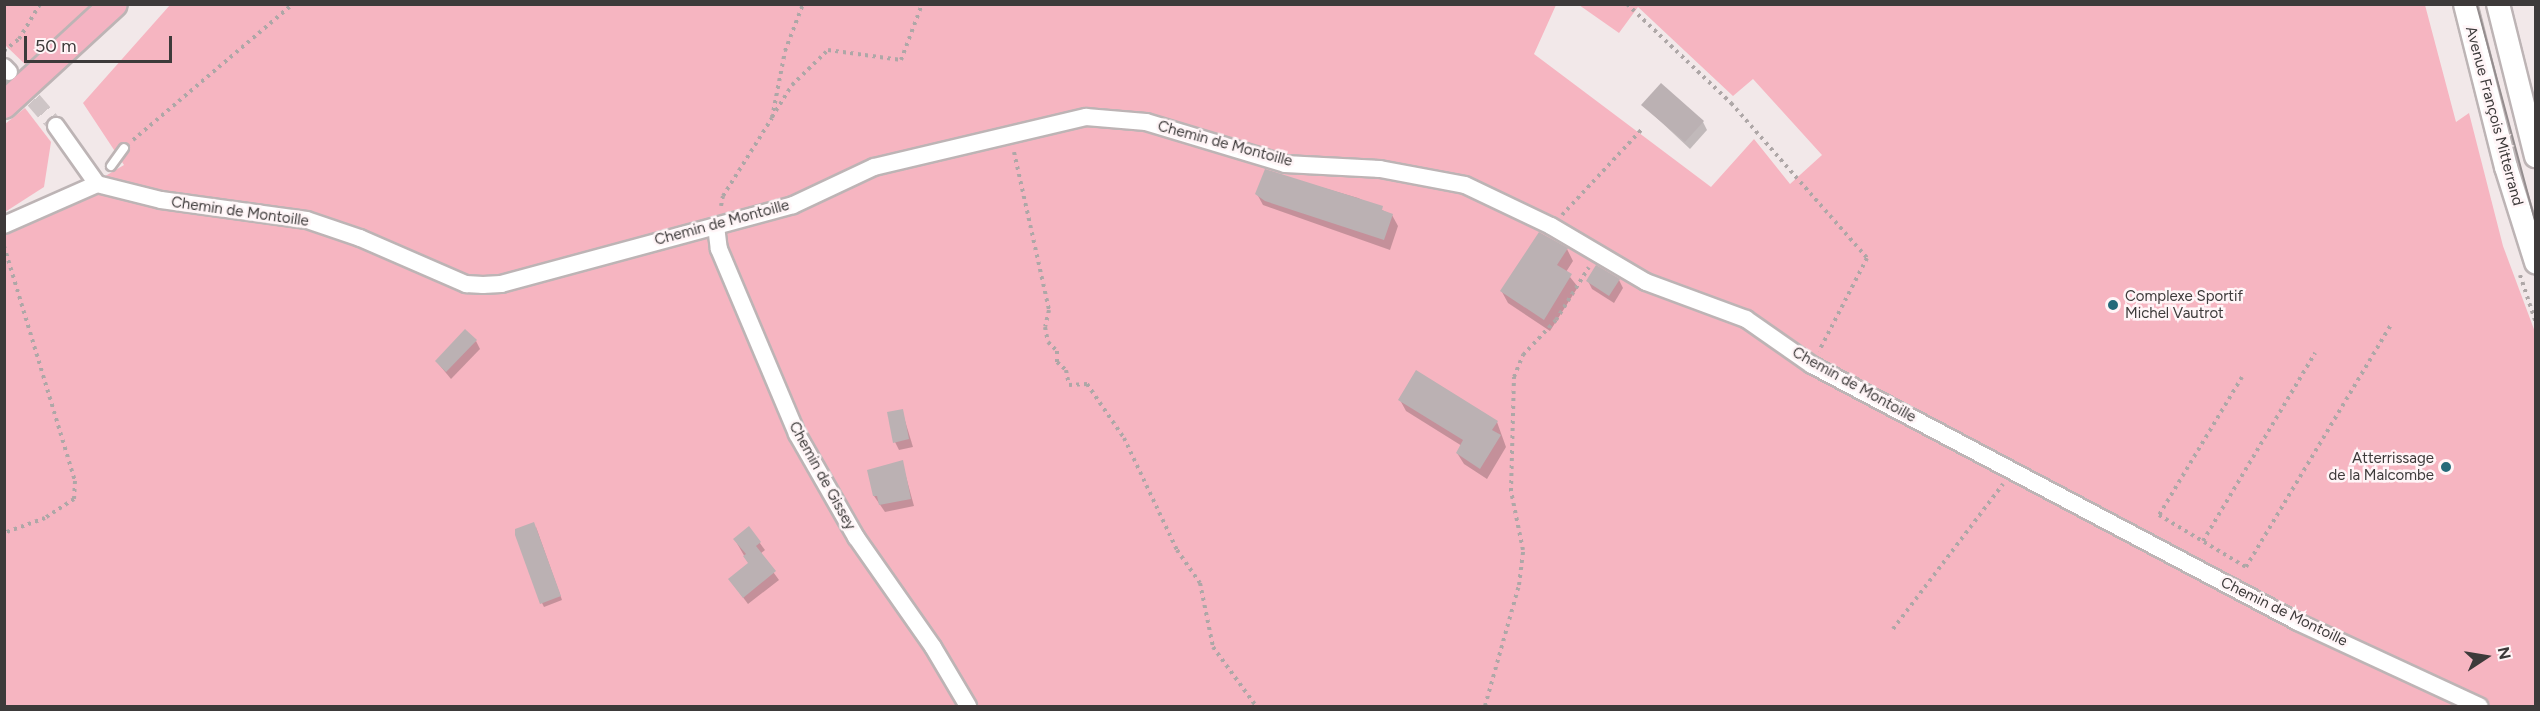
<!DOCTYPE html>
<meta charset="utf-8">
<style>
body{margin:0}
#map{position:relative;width:2540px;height:711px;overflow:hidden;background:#f2e8e9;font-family:Figtree,sans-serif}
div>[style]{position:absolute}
.green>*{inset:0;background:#f6b5c1}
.shadow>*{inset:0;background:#0003}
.building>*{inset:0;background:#bbb1b3}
.street-tunnel>*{height:16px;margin-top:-8px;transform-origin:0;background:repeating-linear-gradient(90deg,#cec5c6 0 16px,transparent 0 24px)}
.path>*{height:4px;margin-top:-2px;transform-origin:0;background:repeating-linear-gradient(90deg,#aea7a7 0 3px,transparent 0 7.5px)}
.roads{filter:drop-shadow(2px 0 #bdb4b5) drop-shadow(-2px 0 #bdb4b5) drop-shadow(0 2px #bdb4b5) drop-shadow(0 -2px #bdb4b5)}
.lane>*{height:8px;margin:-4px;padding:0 4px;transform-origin:4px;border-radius:4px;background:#fff}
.street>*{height:16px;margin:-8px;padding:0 8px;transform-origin:8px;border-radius:8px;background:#fff}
.secondary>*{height:22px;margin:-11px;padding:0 11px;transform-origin:11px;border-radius:11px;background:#fff}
.primary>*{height:26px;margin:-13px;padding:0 13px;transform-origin:13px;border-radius:13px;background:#f4b3c2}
.tram>*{height:1.5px;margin:-0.75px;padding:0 0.75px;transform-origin:0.75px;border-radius:0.75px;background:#948d8e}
.dots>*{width:16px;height:16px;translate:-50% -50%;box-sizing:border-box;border:3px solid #fff5f7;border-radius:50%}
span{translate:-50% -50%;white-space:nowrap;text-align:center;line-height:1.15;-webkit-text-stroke:5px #fff5f7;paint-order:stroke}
.street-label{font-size:15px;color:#3d3a3a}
.poi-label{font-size:15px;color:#3d3a3a}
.left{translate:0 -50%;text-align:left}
.right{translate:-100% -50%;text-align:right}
.frame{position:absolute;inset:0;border:6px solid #3d3a3a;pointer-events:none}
.north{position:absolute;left:2456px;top:627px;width:60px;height:60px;-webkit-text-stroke:4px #fff5f7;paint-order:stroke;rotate:78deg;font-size:16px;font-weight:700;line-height:24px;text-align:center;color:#3d3a3a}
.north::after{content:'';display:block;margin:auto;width:21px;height:27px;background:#3d3a3a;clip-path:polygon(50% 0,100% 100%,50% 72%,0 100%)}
.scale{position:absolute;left:24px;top:36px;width:148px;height:27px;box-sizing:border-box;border:3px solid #3d3a3a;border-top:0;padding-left:8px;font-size:18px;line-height:21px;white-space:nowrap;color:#3d3a3a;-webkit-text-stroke:4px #fff5f7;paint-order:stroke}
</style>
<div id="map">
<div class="green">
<div style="clip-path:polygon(4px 5px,94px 5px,28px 67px,5px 45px)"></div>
<div style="clip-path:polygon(170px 5px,1556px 5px,1534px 54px,1711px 187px,1754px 139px,1790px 184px,1822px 155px,1753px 79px,1733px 96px,1638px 7px,1619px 33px,1579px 5px,2425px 5px,2456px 122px,2469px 113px,2503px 246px,2535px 332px,2535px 706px,5px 706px,5px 235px,124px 165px,83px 103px)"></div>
<div style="clip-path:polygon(25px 108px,51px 142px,44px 187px,5px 212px,5px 124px)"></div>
</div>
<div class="shadow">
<div style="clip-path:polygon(1643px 105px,1703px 122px,1707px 130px,1690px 149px)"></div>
<div style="clip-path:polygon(1266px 171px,1358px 198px,1392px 215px,1398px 226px,1390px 250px,1263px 205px,1257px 194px)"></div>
<div style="clip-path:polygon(1567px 249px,1573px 261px,1566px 272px,1578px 287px,1550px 331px,1508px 303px,1502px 292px)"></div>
<div style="clip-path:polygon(1619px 280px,1623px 288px,1614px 303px,1592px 289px,1588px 281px)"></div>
<div style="clip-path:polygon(476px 341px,480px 349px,451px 379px,436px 361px)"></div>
<div style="clip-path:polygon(1400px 400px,1497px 422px,1506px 447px,1487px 479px,1464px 464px,1457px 453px,1462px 446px,1406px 411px)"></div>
<div style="clip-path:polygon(902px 411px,913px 447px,899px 450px,895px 442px)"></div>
<div style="clip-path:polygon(902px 462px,914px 506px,885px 512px,874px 496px)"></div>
<div style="clip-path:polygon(536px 527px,562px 600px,544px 607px,542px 603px)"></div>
<div style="clip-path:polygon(749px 528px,765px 550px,760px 554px,779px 580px,748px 604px,730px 580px,749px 564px,735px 540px)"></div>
</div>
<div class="building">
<div style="clip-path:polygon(1661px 83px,1704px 121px,1685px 142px,1641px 105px)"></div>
<div style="clip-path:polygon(1265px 169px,1383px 206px,1382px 210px,1393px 214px,1384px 240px,1265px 201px,1255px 194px)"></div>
<div style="clip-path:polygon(1539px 232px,1568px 248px,1557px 265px,1572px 274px,1544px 320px,1500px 291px)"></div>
<div style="clip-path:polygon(1596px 265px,1620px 279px,1609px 296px,1586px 281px)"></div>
<div style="clip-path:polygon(465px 329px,477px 340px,446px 372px,435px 361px)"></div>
<div style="clip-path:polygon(1416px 370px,1498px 421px,1492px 430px,1501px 435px,1480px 469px,1456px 453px,1463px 440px,1398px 400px)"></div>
<div style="clip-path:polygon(903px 409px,909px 439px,893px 443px,887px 412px)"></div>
<div style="clip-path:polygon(903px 460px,911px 499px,879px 505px,877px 496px,873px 496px,867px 470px)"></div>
<div style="clip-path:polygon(534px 522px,561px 596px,540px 604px,515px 535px,515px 529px)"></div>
<div style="clip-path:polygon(749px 526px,761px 542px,756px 546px,776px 571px,743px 598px,728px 579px,748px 563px,743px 556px,746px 554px,733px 539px)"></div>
</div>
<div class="street-tunnel">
<div style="left:18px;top:82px;width:58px;rotate:49.2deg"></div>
</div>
<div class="path">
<div style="left:1627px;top:4px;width:144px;rotate:43.6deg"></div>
<div style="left:1731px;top:103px;width:206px;rotate:48.7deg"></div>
<div style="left:1867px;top:258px;width:105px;rotate:117.3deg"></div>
<div style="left:4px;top:51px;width:19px;rotate:-39deg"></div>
<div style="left:19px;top:39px;width:41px;rotate:-59deg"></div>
<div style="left:772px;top:117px;width:38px;rotate:-58deg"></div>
<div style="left:792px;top:85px;width:50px;rotate:-44.2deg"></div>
<div style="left:828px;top:50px;width:74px;rotate:7.8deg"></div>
<div style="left:901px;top:60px;width:60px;rotate:-69.4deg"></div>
<div style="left:133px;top:140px;width:210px;rotate:-40.4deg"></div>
<div style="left:1014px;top:152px;width:162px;rotate:77.5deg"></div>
<div style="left:1049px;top:310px;width:17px;rotate:103deg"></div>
<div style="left:1045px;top:327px;width:15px;rotate:79deg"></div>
<div style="left:1048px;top:342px;width:13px;rotate:45deg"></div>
<div style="left:1057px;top:351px;width:11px;rotate:90deg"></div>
<div style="left:1057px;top:362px;width:12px;rotate:42deg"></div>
<div style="left:1066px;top:370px;width:15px;rotate:79deg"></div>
<div style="left:1069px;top:385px;width:18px;rotate:-3deg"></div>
<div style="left:1087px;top:384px;width:65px;rotate:55.6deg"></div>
<div style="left:1124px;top:438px;width:124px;rotate:64.7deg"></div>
<div style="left:1177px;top:550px;width:40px;rotate:55.1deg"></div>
<div style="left:1200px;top:583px;width:65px;rotate:78.5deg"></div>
<div style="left:1213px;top:647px;width:73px;rotate:53.9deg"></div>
<div style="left:721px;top:206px;width:10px;rotate:-79deg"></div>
<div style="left:723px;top:196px;width:92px;rotate:-57.9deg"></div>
<div style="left:772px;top:118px;width:68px;rotate:-79deg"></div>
<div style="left:785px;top:51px;width:50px;rotate:-69deg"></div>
<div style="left:1562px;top:215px;width:119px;rotate:-47deg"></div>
<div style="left:4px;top:246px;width:245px;rotate:73.2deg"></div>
<div style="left:75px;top:481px;width:18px;rotate:93deg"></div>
<div style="left:74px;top:499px;width:35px;rotate:147deg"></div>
<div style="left:45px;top:518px;width:44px;rotate:159.9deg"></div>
<div style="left:2520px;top:275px;width:51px;rotate:71.6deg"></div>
<div style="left:2242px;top:377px;width:161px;rotate:121deg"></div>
<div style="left:2159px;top:515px;width:101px;rotate:30.9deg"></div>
<div style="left:2246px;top:567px;width:281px;rotate:-59.1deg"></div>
<div style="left:2203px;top:541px;width:219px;rotate:-59.2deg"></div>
<div style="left:1893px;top:629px;width:182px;rotate:-52.8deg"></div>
<div style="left:1485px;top:706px;width:126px;rotate:-74.3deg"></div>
<div style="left:1519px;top:585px;width:35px;rotate:-83deg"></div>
<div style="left:1523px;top:550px;width:60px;rotate:-101.5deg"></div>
<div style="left:1511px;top:491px;width:114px;rotate:-88.5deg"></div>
<div style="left:1514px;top:377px;width:24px;rotate:-68deg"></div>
<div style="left:1523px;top:355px;width:48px;rotate:-46.7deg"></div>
<div style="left:1556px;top:320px;width:62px;rotate:-58.1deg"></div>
</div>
<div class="roads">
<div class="lane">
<div style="left:111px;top:166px;width:22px;rotate:-54deg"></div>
</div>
<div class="street">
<div style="left:4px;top:67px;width:7px;rotate:45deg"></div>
<div style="left:56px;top:126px;width:71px;rotate:54.7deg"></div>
<div style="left:97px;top:184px;width:66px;rotate:14deg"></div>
<div style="left:161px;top:200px;width:147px;rotate:7.8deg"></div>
<div style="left:307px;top:220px;width:56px;rotate:18.8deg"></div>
<div style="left:360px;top:238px;width:116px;rotate:23.5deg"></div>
<div style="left:466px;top:284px;width:17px;rotate:3deg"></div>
<div style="left:483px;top:285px;width:18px;rotate:-3deg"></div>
<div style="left:501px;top:284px;width:302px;rotate:-15.1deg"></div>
<div style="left:793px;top:205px;width:89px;rotate:-25.1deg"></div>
<div style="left:874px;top:167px;width:218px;rotate:-13.3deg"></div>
<div style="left:1086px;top:117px;width:60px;rotate:4.8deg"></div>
<div style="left:1146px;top:122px;width:145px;rotate:16.8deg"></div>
<div style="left:1285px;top:164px;width:95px;rotate:3deg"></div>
<div style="left:1380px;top:169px;width:86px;rotate:10.7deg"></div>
<div style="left:1465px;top:185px;width:95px;rotate:25.5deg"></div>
<div style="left:1551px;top:226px;width:110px;rotate:30.5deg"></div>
<div style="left:1646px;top:282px;width:107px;rotate:20.3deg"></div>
<div style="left:1746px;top:319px;width:80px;rotate:34.9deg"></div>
<div style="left:1812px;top:365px;width:550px;rotate:27.87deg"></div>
<div style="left:2298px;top:622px;width:200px;rotate:24.9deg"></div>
<div style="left:4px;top:225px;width:102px;rotate:-23.8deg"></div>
<div style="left:716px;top:226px;width:23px;rotate:83deg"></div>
<div style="left:719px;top:249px;width:201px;rotate:67.1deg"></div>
<div style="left:797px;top:434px;width:119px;rotate:60.2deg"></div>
<div style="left:856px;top:537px;width:134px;rotate:55deg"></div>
<div style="left:933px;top:647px;width:69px;rotate:59.3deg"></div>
</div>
<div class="secondary">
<div style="left:2465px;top:4px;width:168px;rotate:75.9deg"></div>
<div style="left:2506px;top:167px;width:100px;rotate:72.5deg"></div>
<div style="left:2498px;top:4px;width:157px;rotate:76deg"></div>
</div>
<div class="primary">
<div style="left:4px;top:105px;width:149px;rotate:-42.6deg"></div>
</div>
</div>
<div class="tram">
<div style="left:2477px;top:4px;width:227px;rotate:74.9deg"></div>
</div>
<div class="dots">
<div style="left:2113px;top:305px;background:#246979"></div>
<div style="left:2446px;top:467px;background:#246979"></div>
</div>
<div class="street-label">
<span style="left:2494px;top:116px;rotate:75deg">Avenue François Mitterrand</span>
<span style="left:1225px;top:144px;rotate:15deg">Chemin de Montoille</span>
<span style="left:240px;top:212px;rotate:8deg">Chemin de Montoille</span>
<span style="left:722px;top:223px;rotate:-15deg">Chemin de Montoille</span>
<span style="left:1854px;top:385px;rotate:29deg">Chemin de Montoille</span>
<span style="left:822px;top:476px;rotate:61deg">Chemin de Gissey</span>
<span style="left:2284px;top:612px;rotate:26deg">Chemin de Montoille</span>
</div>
<div class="poi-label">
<span class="left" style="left:2125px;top:305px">Complexe Sportif<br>Michel Vautrot</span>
<span class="right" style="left:2434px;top:467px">Atterrissage<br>de la Malcombe</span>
</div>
<div class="frame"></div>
<div class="north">N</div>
<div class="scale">50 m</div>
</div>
